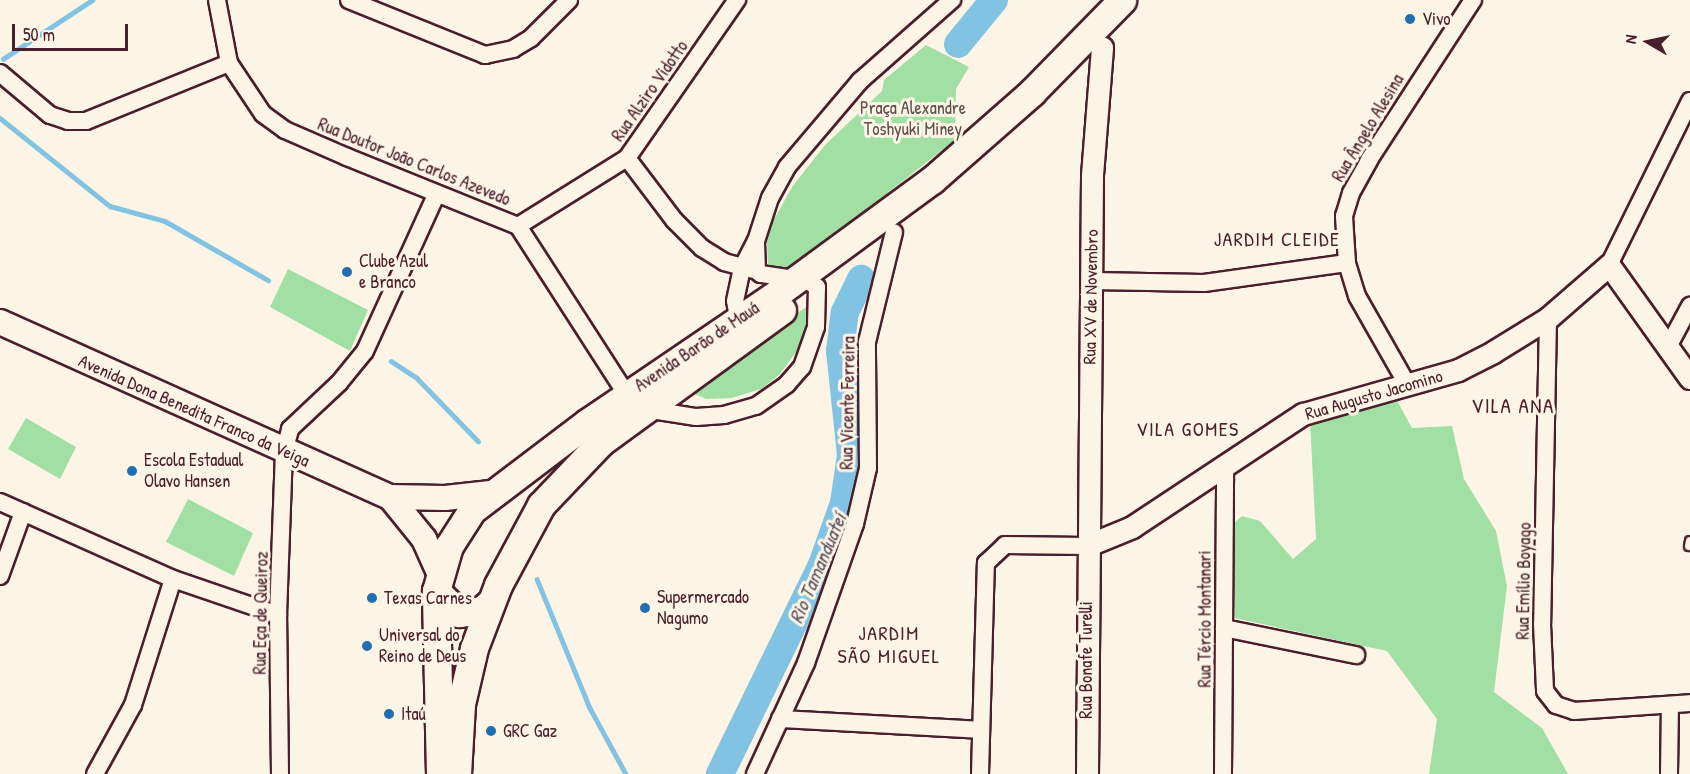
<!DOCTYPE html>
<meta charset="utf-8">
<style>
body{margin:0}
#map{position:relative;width:1690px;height:774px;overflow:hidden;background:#fcf5e5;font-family:"Patrick Hand",sans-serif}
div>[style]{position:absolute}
.green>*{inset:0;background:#a2dfa5}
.stream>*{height:4.5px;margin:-2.25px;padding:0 2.25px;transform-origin:2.25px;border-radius:2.25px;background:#82c2e2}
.river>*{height:28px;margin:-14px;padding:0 14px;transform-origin:14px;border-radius:14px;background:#82c2e2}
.roads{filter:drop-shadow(2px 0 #4a1f2b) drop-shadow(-2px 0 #4a1f2b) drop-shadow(0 2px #4a1f2b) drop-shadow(0 -2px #4a1f2b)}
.service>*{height:8px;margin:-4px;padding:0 4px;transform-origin:4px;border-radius:4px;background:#fcf5e5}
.minor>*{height:16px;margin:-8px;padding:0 8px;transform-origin:8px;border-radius:8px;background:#fcf5e5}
.tertiary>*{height:21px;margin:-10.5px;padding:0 10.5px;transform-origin:10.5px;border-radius:10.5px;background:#fcf5e5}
.secondary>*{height:24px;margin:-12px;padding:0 12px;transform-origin:12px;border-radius:12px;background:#fcf5e5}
.primary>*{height:27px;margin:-13.5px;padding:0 13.5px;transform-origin:13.5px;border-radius:13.5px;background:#fcf5e5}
.dots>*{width:16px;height:16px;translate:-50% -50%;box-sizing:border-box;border:3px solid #fcf5e5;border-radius:50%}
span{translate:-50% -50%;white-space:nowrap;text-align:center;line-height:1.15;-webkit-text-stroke:6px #fcf5e5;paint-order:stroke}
.poi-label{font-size:18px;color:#4a1f2b}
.left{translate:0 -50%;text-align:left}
.street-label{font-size:18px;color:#4a1f2b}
.park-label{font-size:18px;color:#604f4a}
.neighbourhood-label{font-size:20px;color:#4a1f2b;letter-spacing:1.5px}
.water-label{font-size:20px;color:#5b5062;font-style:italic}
.quarter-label{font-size:21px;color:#4a1f2b;letter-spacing:1.5px}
.north{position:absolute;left:1618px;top:12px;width:60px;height:60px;-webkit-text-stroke:4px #fcf5e5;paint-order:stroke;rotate:279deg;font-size:16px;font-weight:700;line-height:24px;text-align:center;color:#4a1f2b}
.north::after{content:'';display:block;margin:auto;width:21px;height:27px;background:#4a1f2b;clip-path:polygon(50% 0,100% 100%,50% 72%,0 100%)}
.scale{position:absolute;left:12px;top:24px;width:116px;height:27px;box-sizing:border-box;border:3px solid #4a1f2b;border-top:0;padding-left:8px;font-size:18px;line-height:21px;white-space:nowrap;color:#4a1f2b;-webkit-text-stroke:4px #fcf5e5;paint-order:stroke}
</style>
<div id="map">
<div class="green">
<div style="clip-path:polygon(926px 45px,969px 67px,956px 89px,955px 140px,784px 274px,768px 268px,767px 242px,772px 223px,792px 187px,825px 145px,882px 91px,884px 80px)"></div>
<div style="clip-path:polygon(288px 269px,368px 310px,350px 351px,270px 307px)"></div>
<div style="clip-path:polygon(808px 306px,805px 332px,797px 351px,779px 375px,761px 389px,732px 398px,706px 399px,683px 389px)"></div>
<div style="clip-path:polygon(1395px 397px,1412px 428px,1452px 426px,1464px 479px,1496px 531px,1507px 586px,1494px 692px,1542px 728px,1568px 774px,1429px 774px,1437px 719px,1387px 651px,1230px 617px,1226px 530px,1242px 516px,1260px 521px,1293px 559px,1316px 539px,1310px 420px)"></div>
<div style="clip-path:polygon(26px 418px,76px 447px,60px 479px,8px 449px)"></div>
<div style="clip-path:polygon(188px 499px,253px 533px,234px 576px,166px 542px)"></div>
</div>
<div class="stream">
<div style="left:3px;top:59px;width:107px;rotate:-33.5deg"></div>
<div style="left:0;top:118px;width:141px;rotate:38.7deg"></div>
<div style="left:110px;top:206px;width:57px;rotate:15.3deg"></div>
<div style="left:165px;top:221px;width:119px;rotate:29.8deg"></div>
<div style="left:391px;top:361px;width:31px;rotate:33deg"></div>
<div style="left:417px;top:378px;width:88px;rotate:45.9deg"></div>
<div style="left:537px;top:579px;width:139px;rotate:67.7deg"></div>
<div style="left:590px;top:708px;width:75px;rotate:61.4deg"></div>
</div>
<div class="river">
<div style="left:958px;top:44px;width:57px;rotate:-50.7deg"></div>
<div style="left:720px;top:774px;width:233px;rotate:-64deg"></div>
<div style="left:822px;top:565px;width:66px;rotate:-70.5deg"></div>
<div style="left:844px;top:503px;width:49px;rotate:-81.7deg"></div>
<div style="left:851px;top:455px;width:105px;rotate:-96deg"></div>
<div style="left:840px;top:351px;width:39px;rotate:-83deg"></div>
<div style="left:845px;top:312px;width:37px;rotate:-64deg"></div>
</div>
<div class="roads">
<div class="service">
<div style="left:1689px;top:546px;width:5px;rotate:-79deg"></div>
</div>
<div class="minor">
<div style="left:217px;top:0;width:64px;rotate:79.2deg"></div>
<div style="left:229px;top:63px;width:61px;rotate:56.3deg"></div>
<div style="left:263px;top:114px;width:27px;rotate:36deg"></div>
<div style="left:285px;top:130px;width:68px;rotate:23.5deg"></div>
<div style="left:347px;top:157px;width:184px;rotate:22deg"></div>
<div style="left:518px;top:226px;width:201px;rotate:57.2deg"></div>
<div style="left:349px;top:0;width:147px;rotate:22deg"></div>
<div style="left:485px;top:55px;width:29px;rotate:-12deg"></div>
<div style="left:513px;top:49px;width:21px;rotate:-31deg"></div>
<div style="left:531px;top:38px;width:54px;rotate:-45deg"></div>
<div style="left:0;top:73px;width:65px;rotate:40deg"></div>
<div style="left:50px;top:115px;width:19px;rotate:18deg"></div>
<div style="left:68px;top:121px;width:18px"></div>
<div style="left:86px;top:121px;width:154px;rotate:-22.1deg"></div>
<div style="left:627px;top:158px;width:78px;rotate:52.8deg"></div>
<div style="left:674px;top:220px;width:40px;rotate:45deg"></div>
<div style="left:702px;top:248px;width:26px;rotate:32deg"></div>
<div style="left:724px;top:262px;width:30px;rotate:15deg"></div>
<div style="left:518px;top:226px;width:128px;rotate:-32deg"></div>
<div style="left:627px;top:158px;width:193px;rotate:-55.2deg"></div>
<div style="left:1609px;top:265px;width:183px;rotate:-63.7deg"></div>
<div style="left:1092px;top:281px;width:112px;rotate:1deg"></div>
<div style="left:1204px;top:283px;width:144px;rotate:-8deg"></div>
<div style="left:1548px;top:318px;width:306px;rotate:91.1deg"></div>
<div style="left:1542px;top:624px;width:67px;rotate:87.4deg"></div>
<div style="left:1545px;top:691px;width:18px;rotate:52deg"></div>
<div style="left:1556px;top:705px;width:19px;rotate:18deg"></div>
<div style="left:1574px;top:711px;width:116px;rotate:-3.9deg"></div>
<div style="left:738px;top:319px;width:18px;rotate:-99deg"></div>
<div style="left:735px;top:301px;width:34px;rotate:-78deg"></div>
<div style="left:742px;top:268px;width:30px;rotate:-63deg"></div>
<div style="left:756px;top:241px;width:45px;rotate:-72deg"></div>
<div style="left:770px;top:198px;width:35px;rotate:-61deg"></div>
<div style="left:787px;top:167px;width:113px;rotate:-49.7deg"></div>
<div style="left:860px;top:81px;width:123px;rotate:-41.4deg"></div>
<div style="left:1668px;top:347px;width:47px;rotate:-61.8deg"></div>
<div style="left:1407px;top:384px;width:101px;rotate:-119.6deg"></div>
<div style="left:1357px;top:296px;width:34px;rotate:-107deg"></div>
<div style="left:1347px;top:263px;width:47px;rotate:-93.7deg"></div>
<div style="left:1344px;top:216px;width:24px;rotate:-73deg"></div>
<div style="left:1351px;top:193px;width:38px;rotate:-61deg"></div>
<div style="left:1369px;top:160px;width:191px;rotate:-57deg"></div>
<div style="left:645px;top:409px;width:52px;rotate:8.9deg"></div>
<div style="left:696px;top:417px;width:28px;rotate:-4deg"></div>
<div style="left:724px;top:415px;width:33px;rotate:-16deg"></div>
<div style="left:756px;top:406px;width:38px;rotate:-35deg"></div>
<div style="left:787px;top:384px;width:23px;rotate:-49deg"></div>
<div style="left:802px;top:367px;width:42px;rotate:-70.7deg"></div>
<div style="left:816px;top:327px;width:40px;rotate:-88.6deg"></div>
<div style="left:817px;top:287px;width:11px;rotate:-146deg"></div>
<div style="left:808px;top:281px;width:48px;rotate:-171.5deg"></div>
<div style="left:761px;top:274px;width:5px;rotate:-143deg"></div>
<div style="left:757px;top:271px;width:29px;rotate:-92deg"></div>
<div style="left:0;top:502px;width:189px;rotate:24deg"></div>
<div style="left:173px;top:579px;width:111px;rotate:18.9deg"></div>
<div style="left:0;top:576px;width:68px;rotate:-70.2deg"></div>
<div style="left:1224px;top:628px;width:135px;rotate:11.6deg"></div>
<div style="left:780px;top:719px;width:200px;rotate:3.1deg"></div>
<div style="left:95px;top:774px;width:79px;rotate:-61.2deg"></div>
<div style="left:133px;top:705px;width:132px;rotate:-72.4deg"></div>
<div style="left:280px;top:774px;width:159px;rotate:-90.7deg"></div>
<div style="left:278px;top:615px;width:163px;rotate:-87.9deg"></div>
<div style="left:284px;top:452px;width:24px;rotate:-75deg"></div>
<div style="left:290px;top:429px;width:67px;rotate:-43.2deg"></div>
<div style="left:339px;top:383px;width:41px;rotate:-50.9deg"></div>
<div style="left:365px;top:351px;width:171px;rotate:-65.5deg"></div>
<div style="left:755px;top:774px;width:122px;rotate:-65.3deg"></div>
<div style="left:806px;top:663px;width:147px;rotate:-70.6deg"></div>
<div style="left:855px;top:524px;width:57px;rotate:-76.9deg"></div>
<div style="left:868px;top:468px;width:126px;rotate:-90.5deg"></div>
<div style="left:867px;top:342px;width:113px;rotate:-76.2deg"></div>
<div style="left:980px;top:774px;width:211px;rotate:-88.4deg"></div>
<div style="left:986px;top:563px;width:26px;rotate:-43deg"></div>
<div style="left:1005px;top:545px;width:81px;rotate:0.7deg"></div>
<div style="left:1223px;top:774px;width:309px;rotate:-89.6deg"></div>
<div style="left:1669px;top:774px;width:69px;rotate:-89.2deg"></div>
</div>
<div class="tertiary">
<div style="left:1086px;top:546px;width:50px;rotate:-22.4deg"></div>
<div style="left:1132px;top:527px;width:205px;rotate:-33.5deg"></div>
<div style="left:1303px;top:414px;width:161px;rotate:-15.8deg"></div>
<div style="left:1458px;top:370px;width:39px;rotate:-27deg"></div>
<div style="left:1493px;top:352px;width:65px;rotate:-31.7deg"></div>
<div style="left:1548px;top:318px;width:81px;rotate:-41deg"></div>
<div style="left:1609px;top:265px;width:139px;rotate:54.4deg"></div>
<div style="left:1087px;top:774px;width:599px;rotate:-89.52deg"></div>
<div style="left:1092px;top:175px;width:128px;rotate:-85.5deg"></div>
</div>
<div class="secondary">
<div style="left:0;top:322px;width:427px;rotate:24.2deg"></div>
<div style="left:390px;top:497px;width:55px;rotate:1deg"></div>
<div style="left:445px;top:498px;width:46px;rotate:-6.2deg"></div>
<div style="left:390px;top:497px;width:54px;rotate:51deg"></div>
<div style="left:424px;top:539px;width:36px;rotate:66deg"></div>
</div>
<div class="primary">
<div style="left:436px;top:591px;width:32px;rotate:44deg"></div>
<div style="left:459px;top:613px;width:23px;rotate:-7deg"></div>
<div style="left:482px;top:610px;width:11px;rotate:-41deg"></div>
<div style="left:440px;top:774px;width:183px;rotate:-91.3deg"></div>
<div style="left:436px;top:591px;width:47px;rotate:-73.9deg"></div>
<div style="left:449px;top:546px;width:43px;rotate:-57.4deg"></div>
<div style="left:472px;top:510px;width:146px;rotate:-37.2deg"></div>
<div style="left:588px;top:422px;width:230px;rotate:-34.2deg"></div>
<div style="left:778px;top:293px;width:191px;rotate:-36.3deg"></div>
<div style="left:932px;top:180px;width:133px;rotate:-41.3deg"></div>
<div style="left:1032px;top:92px;width:129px;rotate:-45.6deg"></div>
<div style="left:457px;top:774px;width:70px;rotate:-86.7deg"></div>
<div style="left:461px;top:704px;width:57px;rotate:-76.9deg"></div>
<div style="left:474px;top:648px;width:67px;rotate:-69.1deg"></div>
<div style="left:498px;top:585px;width:91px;rotate:-61.7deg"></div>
<div style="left:541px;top:505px;width:87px;rotate:-46.4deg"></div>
<div style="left:601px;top:442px;width:224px;rotate:-36.1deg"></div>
</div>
</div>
<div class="dots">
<div style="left:1410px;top:19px;background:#1f6fb2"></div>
<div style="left:347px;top:272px;background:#1f6fb2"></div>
<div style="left:132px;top:471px;background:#1f6fb2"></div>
<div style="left:372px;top:598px;background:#1f6fb2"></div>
<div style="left:645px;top:608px;background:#1f6fb2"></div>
<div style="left:367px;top:646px;background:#1f6fb2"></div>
<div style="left:389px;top:714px;background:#1f6fb2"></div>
<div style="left:491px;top:731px;background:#1f6fb2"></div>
</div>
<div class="poi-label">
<span class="left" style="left:1422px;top:19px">Vivo</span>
<span class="left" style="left:359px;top:272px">Clube Azul<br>e Branco</span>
<span class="left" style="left:144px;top:471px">Escola Estadual<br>Olavo Hansen</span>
<span class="left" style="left:384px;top:598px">Texas Carnes</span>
<span class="left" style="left:657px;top:608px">Supermercado<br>Nagumo</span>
<span class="left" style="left:379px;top:646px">Universal do<br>Reino de Deus</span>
<span class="left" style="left:401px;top:714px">Itaú</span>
<span class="left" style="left:503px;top:731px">GRC Gaz</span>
</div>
<div class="street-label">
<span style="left:650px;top:91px;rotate:-55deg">Rua Alziro Vidotto</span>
<span style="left:1368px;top:128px;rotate:-59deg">Rua Ângelo Alesina</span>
<span style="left:414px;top:162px;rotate:22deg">Rua Doutor João Carlos Azevedo</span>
<span style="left:1091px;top:297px;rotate:-89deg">Rua XV de Novembro</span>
<span style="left:697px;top:347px;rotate:-34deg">Avenida Barão de Mauá</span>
<span style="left:1374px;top:395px;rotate:-16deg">Rua Augusto Jacomino</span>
<span style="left:848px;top:403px;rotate:-89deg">Rua Vicente Ferreira</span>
<span style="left:194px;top:411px;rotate:24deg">Avenida Dona Benedita Franco da Veiga</span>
<span style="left:1524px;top:581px;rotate:-89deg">Rua Emílio Boyago</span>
<span style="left:261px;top:613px;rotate:-89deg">Rua Eça de Queiroz</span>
<span style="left:1205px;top:619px;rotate:-90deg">Rua Tércio Montanari</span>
<span style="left:1086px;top:660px;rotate:-90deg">Rua Bonafe Turelli</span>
</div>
<div class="park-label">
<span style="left:913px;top:119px">Praça Alexandre<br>Toshyuki Miney</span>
</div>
<div class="neighbourhood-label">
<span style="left:1277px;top:238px">JARDIM CLEIDE</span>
<span style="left:1188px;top:428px">VILA GOMES</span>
<span style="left:889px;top:644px">JARDIM<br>SÃO MIGUEL</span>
</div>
<div class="water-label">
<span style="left:817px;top:568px;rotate:-67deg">Rio Tamanduateí</span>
</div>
<div class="quarter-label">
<span style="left:1513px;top:406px">VILA ANA</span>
</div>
<div class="north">N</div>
<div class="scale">50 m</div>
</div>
